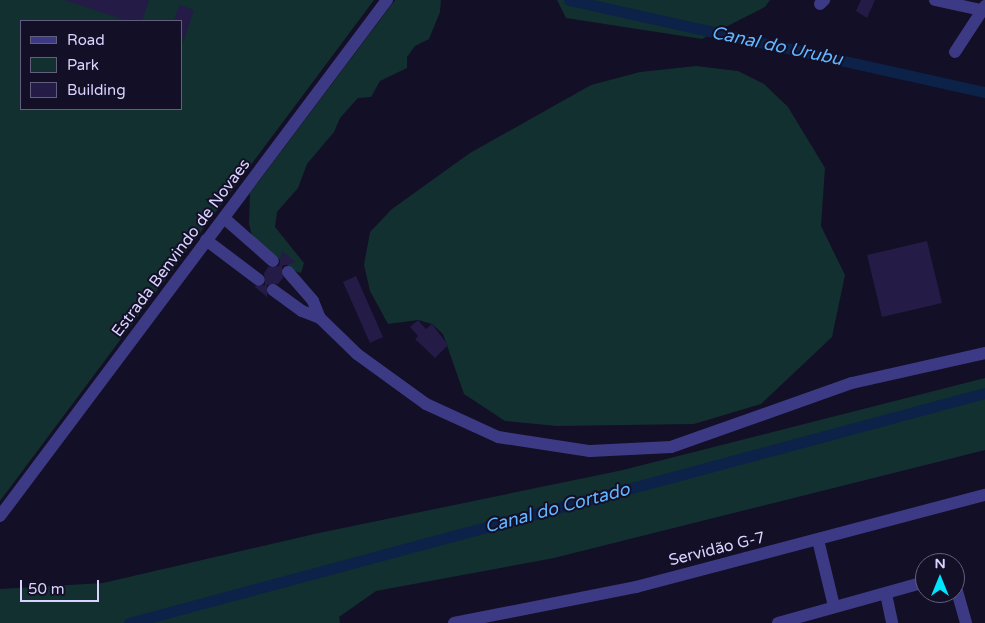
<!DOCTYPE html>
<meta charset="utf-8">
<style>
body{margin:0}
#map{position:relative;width:985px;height:623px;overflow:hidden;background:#130f26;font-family:"Varela Round",sans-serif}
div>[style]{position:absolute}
.green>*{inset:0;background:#12302f}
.canal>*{height:11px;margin:-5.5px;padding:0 5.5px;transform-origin:5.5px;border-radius:5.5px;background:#0c2248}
.building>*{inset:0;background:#241b47}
.minor>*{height:12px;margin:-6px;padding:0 6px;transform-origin:6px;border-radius:6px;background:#3d3a85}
span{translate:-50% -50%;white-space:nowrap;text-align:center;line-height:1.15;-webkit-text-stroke:4px #130f26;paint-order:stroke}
.street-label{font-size:16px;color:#d9d4ff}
.water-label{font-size:18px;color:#62b6ff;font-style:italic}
.legend{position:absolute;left:20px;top:20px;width:162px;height:90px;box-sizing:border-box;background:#130f26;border:1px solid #625e7d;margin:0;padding:6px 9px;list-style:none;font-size:15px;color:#d9d4ff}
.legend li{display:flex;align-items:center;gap:10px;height:25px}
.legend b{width:25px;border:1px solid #625e7d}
.north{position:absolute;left:915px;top:553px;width:50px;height:50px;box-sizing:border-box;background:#130f26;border:1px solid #625e7d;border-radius:50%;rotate:0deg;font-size:14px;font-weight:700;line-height:20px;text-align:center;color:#d9d4ff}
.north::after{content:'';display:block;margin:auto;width:18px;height:22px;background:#00e5ff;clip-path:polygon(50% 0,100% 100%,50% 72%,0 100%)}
.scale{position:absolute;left:20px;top:580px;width:79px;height:22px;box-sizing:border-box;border:2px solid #d9d4ff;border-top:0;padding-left:6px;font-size:15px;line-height:18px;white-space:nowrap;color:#d9d4ff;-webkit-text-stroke:4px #130f26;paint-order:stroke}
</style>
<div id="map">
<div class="green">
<div style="clip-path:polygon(evenodd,0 0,374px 0,0 501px,0 0,21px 21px,181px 21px,181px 109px,21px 109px,21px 21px)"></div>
<div style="clip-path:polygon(395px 0,441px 0,440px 12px,429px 39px,415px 46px,407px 57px,407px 68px,380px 81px,371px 97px,358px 98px,340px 118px,334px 132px,307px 164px,298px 188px,277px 212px,275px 227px,304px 263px,301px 273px,295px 271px,253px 239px,249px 224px,250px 193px)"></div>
<div style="clip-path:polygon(557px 0,770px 0,765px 7px,702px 39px,566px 18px)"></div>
<div style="clip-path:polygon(696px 66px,738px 71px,764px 84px,788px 107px,825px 168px,821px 226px,845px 275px,832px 337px,761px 404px,694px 424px,557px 426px,505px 421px,464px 394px,443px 334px,432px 324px,418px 320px,388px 324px,370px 291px,364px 265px,370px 232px,392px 209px,470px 153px,591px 85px,640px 72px)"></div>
<div style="clip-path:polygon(985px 378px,985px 450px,554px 558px,376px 591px,339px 617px,340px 623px,0 623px,0 589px,103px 583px,319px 533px,623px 470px)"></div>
</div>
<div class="canal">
<div style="left:569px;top:0;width:426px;rotate:12.5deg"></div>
<div style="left:129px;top:623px;width:886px;rotate:-15.04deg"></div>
</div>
<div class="building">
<div style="clip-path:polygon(64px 0,149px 0,142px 21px,127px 21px)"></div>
<div style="clip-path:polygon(861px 0,875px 0,867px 18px,856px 11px)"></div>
<div style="clip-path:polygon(179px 5px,194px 10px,183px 43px,181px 21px,174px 21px)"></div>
<div style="clip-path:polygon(927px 241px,942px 303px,882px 317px,867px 255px)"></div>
<div style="clip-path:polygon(282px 251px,296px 262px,282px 266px,283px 278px,278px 284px,267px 285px,267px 297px,254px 286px,265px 285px,264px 273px,268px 267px,279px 266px)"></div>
<div style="clip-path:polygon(356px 276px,383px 337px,370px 343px,343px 282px)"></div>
<div style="clip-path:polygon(418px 320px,426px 329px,432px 324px,448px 345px,435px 358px,415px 339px,418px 336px,410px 327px)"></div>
</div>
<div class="minor">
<div style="left:935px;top:0;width:47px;rotate:12.3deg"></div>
<div style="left:820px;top:4px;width:6px;rotate:-45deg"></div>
<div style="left:955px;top:52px;width:55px;rotate:-56.9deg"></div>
<div style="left:224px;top:218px;width:65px;rotate:41.3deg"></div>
<div style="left:206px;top:240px;width:66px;rotate:37deg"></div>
<div style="left:288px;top:272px;width:38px;rotate:49deg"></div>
<div style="left:313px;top:301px;width:18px;rotate:68deg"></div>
<div style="left:320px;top:318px;width:52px;rotate:44.2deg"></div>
<div style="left:357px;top:354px;width:85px;rotate:35.9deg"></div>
<div style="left:426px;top:404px;width:79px;rotate:24.6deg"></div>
<div style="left:498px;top:437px;width:93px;rotate:8.7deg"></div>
<div style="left:590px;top:451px;width:81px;rotate:-2.8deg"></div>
<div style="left:671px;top:447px;width:192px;rotate:-19.5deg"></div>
<div style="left:852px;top:383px;width:136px;rotate:-12.7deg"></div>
<div style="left:273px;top:290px;width:36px;rotate:36deg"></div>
<div style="left:302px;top:311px;width:19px;rotate:21deg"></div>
<div style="left:0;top:516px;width:645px;rotate:-53.13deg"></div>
<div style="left:818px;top:540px;width:68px;rotate:76.4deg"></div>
<div style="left:955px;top:584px;width:41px;rotate:74.2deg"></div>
<div style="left:886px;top:594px;width:30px;rotate:78deg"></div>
<div style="left:454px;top:623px;width:186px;rotate:-11.2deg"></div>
<div style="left:636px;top:587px;width:361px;rotate:-14.8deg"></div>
<div style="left:778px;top:623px;width:153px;rotate:-15.6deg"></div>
</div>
<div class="street-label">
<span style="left:181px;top:248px;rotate:-53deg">Estrada Benvindo de Novaes</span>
<span style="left:717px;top:549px;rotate:-14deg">Servidão G-7</span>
</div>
<div class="water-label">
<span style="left:777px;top:46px;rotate:12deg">Canal do Urubu</span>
<span style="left:557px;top:508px;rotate:-15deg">Canal do Cortado</span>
</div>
<ul class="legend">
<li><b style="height:6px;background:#3d3a85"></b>Road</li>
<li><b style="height:14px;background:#12302f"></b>Park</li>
<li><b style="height:14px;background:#241b47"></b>Building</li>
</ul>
<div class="north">N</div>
<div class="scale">50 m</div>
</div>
